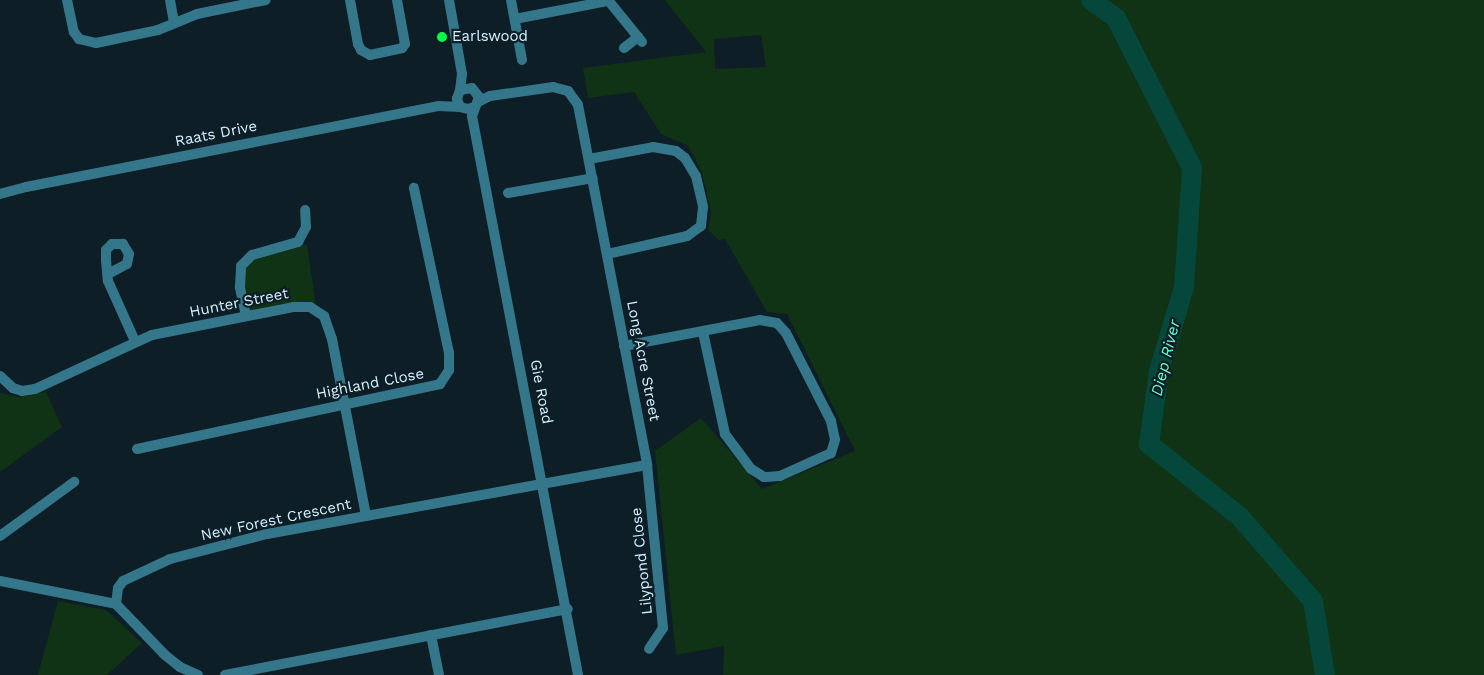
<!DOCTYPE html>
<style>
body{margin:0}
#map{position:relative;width:1484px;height:675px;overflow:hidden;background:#0d1e27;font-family:"Work Sans",sans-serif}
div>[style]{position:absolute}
.green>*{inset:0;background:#103215}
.river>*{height:20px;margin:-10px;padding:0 10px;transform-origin:10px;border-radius:10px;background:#06473c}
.minor>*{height:10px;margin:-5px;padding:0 5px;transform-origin:5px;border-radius:5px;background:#35778a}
.tertiary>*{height:10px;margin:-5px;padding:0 5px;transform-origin:5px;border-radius:5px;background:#35778a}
.dots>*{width:14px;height:14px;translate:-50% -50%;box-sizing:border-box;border:2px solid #0d1e27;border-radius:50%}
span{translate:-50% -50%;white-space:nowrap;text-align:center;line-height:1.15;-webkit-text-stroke:4.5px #0d1e27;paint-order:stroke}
.poi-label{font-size:15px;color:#d3f2ff}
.left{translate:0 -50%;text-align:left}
.street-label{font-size:15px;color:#d3f2ff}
.water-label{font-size:16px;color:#61ffc7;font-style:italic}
</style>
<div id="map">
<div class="green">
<div style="clip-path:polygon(evenodd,665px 0,1484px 0,1484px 675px,723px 675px,724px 646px,676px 655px,655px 451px,701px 418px,762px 489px,855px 451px,787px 314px,767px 312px,725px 239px,719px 240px,708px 230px,711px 213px,706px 190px,702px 173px,688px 146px,661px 134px,634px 92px,588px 98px,583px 68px,706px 52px,665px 0,761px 35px,766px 67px,715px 69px,714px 39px,761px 35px)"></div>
<div style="clip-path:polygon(307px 245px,316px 305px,247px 315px,241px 278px,246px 262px,256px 253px)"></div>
<div style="clip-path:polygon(46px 392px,62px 427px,0 472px,0 393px,18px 397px)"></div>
<div style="clip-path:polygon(58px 601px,106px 610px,142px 643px,107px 675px,38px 675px)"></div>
</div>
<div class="river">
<div style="left:1091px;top:0;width:31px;rotate:36deg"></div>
<div style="left:1116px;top:18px;width:168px;rotate:63.1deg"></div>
<div style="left:1192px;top:168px;width:119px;rotate:93.8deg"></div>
<div style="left:1184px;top:287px;width:88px;rotate:106.6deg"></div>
<div style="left:1159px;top:371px;width:74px;rotate:97.8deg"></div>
<div style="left:1149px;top:444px;width:117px;rotate:38.7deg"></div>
<div style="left:1240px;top:517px;width:111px;rotate:49deg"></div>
<div style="left:1313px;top:601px;width:75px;rotate:80.8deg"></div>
</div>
<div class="minor">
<div style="left:67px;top:0;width:33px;rotate:78deg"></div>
<div style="left:74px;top:32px;width:9px;rotate:54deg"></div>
<div style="left:79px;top:39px;width:17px;rotate:13deg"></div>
<div style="left:96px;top:43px;width:63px;rotate:-11.8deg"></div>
<div style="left:158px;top:30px;width:42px;rotate:-22.3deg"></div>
<div style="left:197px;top:14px;width:70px;rotate:-11.5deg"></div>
<div style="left:170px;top:0;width:23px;rotate:80deg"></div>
<div style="left:350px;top:0;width:45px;rotate:79.7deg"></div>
<div style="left:358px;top:44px;width:7px;rotate:63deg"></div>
<div style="left:361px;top:50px;width:10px;rotate:29deg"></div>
<div style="left:370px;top:55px;width:33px;rotate:-12deg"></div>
<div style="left:402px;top:48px;width:5px;rotate:-53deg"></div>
<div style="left:405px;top:44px;width:45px;rotate:-100.3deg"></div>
<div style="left:511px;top:0;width:61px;rotate:79.6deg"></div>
<div style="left:608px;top:0;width:54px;rotate:51deg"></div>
<div style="left:515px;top:19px;width:95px;rotate:-11deg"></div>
<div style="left:624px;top:48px;width:18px;rotate:-38deg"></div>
<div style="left:478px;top:102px;width:13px;rotate:-27deg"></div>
<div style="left:490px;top:96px;width:64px;rotate:-8.1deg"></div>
<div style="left:553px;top:87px;width:16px;rotate:15deg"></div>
<div style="left:568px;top:91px;width:17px;rotate:54deg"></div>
<div style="left:578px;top:105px;width:367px;rotate:79.1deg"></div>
<div style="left:647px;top:465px;width:164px;rotate:84.4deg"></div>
<div style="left:663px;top:628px;width:25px;rotate:124deg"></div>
<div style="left:589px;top:159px;width:65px;rotate:-10.6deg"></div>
<div style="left:653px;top:147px;width:23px;rotate:10deg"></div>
<div style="left:676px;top:151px;width:11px;rotate:38deg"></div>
<div style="left:685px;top:158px;width:21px;rotate:59deg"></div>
<div style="left:696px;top:176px;width:32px;rotate:77deg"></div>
<div style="left:703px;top:207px;width:19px;rotate:96deg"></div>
<div style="left:701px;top:226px;width:17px;rotate:144deg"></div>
<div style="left:687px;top:236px;width:82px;rotate:167.3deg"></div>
<div style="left:508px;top:193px;width:86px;rotate:-10deg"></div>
<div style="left:108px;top:274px;width:21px;rotate:-28deg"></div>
<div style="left:127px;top:264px;width:10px;rotate:-79deg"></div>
<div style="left:129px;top:254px;width:12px;rotate:-121deg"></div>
<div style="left:123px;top:244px;width:11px;rotate:180deg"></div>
<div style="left:112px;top:244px;width:8px;rotate:135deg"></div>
<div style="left:106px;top:250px;width:10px;rotate:90deg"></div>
<div style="left:106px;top:260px;width:21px;rotate:85deg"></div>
<div style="left:108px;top:281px;width:66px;rotate:65.8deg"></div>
<div style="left:246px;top:316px;width:30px;rotate:-102deg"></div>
<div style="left:240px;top:287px;width:21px;rotate:-87deg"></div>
<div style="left:241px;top:266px;width:16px;rotate:-45deg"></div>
<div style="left:252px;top:255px;width:48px;rotate:-15.8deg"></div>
<div style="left:298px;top:242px;width:17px;rotate:-62deg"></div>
<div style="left:306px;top:227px;width:17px;rotate:-93deg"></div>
<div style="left:624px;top:346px;width:138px;rotate:-10.8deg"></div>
<div style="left:760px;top:320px;width:17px;rotate:10deg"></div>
<div style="left:777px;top:323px;width:13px;rotate:48deg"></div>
<div style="left:786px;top:333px;width:99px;rotate:62.9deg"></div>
<div style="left:831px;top:421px;width:19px;rotate:78deg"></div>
<div style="left:835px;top:440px;width:14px;rotate:107deg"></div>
<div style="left:831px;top:453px;width:56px;rotate:155.7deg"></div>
<div style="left:780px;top:476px;width:16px;rotate:176deg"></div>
<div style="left:764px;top:477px;width:15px;rotate:-148deg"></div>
<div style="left:751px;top:469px;width:44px;rotate:-126.6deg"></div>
<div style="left:725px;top:434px;width:104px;rotate:-102.2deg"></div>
<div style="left:0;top:376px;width:18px;rotate:43deg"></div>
<div style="left:13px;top:388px;width:9px;rotate:18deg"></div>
<div style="left:22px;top:391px;width:13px;rotate:-9deg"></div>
<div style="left:35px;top:389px;width:129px;rotate:-24.8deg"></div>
<div style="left:152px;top:335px;width:145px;rotate:-11.2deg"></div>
<div style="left:294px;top:307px;width:16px"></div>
<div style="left:310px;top:307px;width:17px;rotate:33deg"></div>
<div style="left:324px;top:316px;width:24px;rotate:71deg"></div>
<div style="left:332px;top:339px;width:180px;rotate:79.1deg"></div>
<div style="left:137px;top:449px;width:310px;rotate:-12.1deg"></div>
<div style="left:440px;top:384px;width:17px;rotate:-57deg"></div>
<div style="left:449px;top:370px;width:17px;rotate:-90deg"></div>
<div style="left:449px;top:353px;width:169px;rotate:-102deg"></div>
<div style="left:0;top:536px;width:92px;rotate:-36.1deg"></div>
<div style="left:0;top:581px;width:118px;rotate:11.2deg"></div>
<div style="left:431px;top:635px;width:41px;rotate:78.7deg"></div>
<div style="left:198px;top:675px;width:20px;rotate:-156deg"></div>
<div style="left:180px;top:667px;width:19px;rotate:-141deg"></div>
<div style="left:165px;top:655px;width:71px;rotate:-133.9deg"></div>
<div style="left:116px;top:604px;width:16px;rotate:-83deg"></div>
<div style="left:118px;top:588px;width:9px;rotate:-54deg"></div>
<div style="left:123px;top:581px;width:52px;rotate:-25.1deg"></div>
<div style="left:170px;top:559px;width:100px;rotate:-14.5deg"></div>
<div style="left:267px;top:534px;width:386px;rotate:-10.3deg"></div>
<div style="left:225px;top:675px;width:349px;rotate:-10.9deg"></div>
</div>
<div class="tertiary">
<div style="left:449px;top:0;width:75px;rotate:80deg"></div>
<div style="left:462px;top:74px;width:16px;rotate:97deg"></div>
<div style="left:475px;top:107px;width:7px;rotate:164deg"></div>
<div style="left:468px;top:109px;width:8px;rotate:-166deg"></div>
<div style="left:460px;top:107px;width:9px;rotate:-111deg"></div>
<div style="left:457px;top:99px;width:9px;rotate:-72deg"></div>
<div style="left:460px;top:90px;width:12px;rotate:-9deg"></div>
<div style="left:472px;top:88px;width:11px;rotate:52deg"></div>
<div style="left:479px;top:97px;width:20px;rotate:110deg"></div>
<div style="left:472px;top:116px;width:569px;rotate:79.26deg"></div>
<div style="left:0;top:194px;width:27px;rotate:-15deg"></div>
<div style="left:26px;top:187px;width:421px;rotate:-11.1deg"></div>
<div style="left:439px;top:106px;width:21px;rotate:3deg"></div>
</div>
<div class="dots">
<div style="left:442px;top:37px;background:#00fe48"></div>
</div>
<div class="poi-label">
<span class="left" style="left:452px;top:37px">Earlswood</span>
</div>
<div class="street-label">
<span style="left:216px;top:134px;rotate:-11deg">Raats Drive</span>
<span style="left:239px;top:303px;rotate:-11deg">Hunter Street</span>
<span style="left:643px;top:361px;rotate:79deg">Long Acre Street</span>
<span style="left:370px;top:384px;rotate:-11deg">Highland Close</span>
<span style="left:541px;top:392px;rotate:79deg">Gie Road</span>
<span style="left:276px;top:520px;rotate:-12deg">New Forest Crescent</span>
<span style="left:642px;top:561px;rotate:-96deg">Lilypond Close</span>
</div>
<div class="water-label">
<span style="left:1166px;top:358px;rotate:-76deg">Diep River</span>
</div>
</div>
